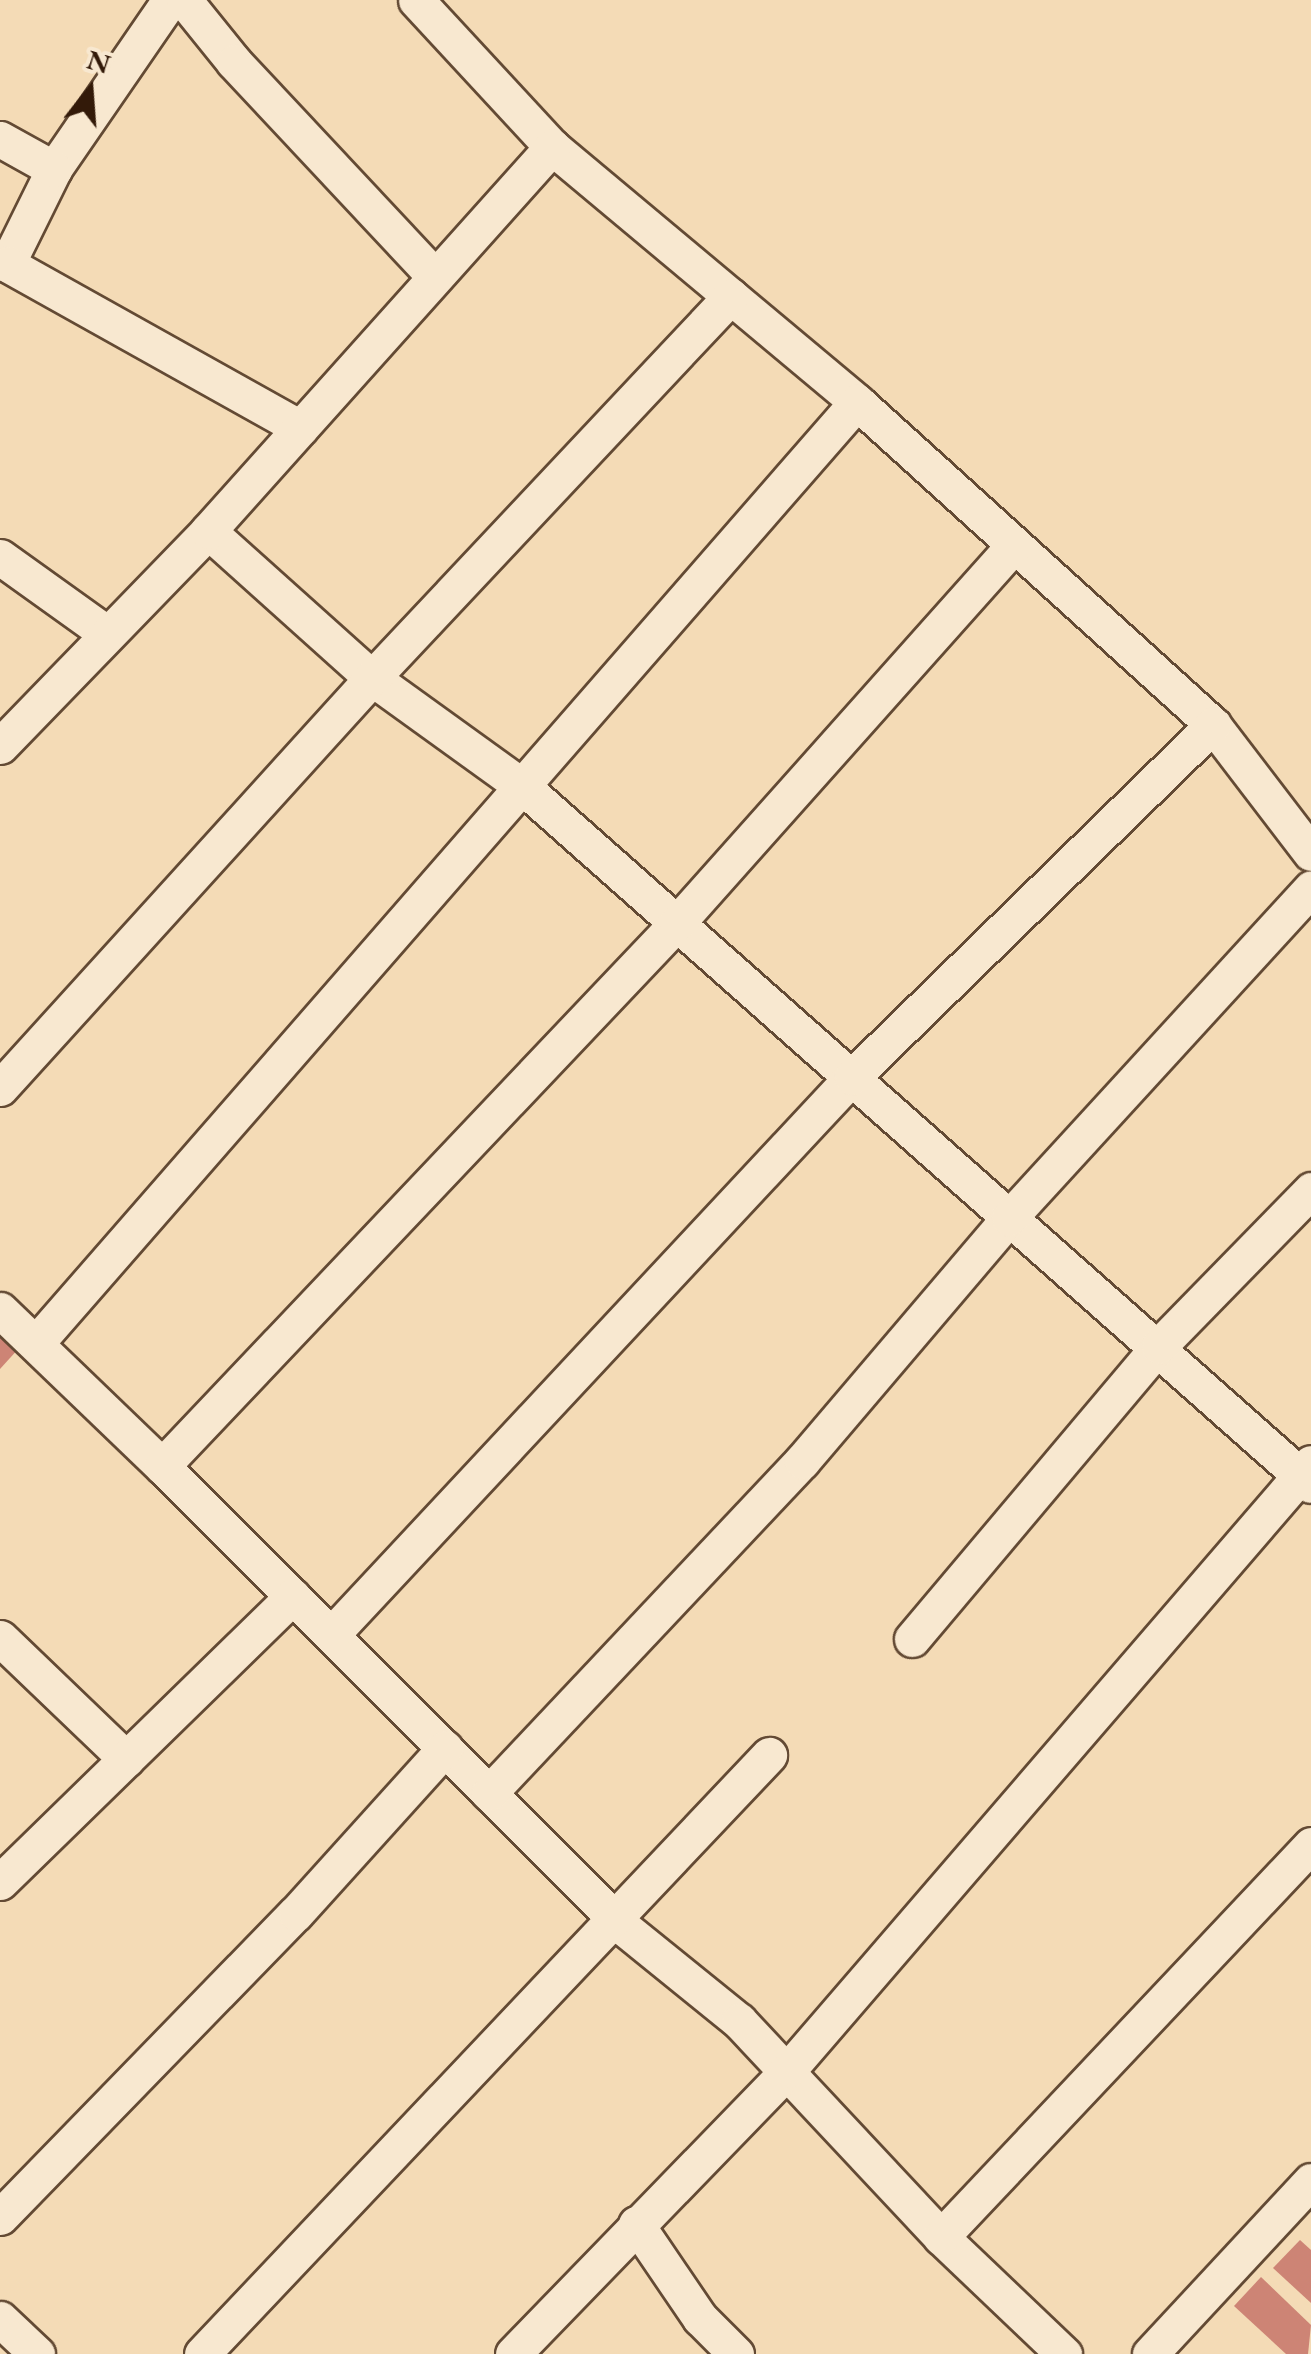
<!DOCTYPE html>
<style>
body{margin:0}
#map{position:relative;width:1311px;height:2354px;overflow:hidden;background:#f4dbb6;font-family:"EB Garamond",serif}
div>[style]{position:absolute}
.building>*{inset:0;background:#cd8475}
.roads{filter:drop-shadow(2px 0 #634a34) drop-shadow(-2px 0 #634a34) drop-shadow(0 2px #634a34) drop-shadow(0 -2px #634a34)}
.minor>*{height:35px;margin:-17.5px;padding:0 17.5px;transform-origin:17.5px;border-radius:17.5px;background:#f8e8d0}
span{translate:-50% -50%;white-space:nowrap;text-align:center;line-height:1.15;-webkit-text-stroke:8px #f8e8d0;paint-order:stroke}
.north{position:absolute;left:40px;top:40px;width:100px;height:100px;-webkit-text-stroke:8px #f8e8d0;paint-order:stroke;rotate:17deg;font-size:28px;font-weight:700;line-height:40px;text-align:center;color:#331a09}
.north::after{content:'';display:block;margin:auto;width:35px;height:45px;background:#331a09;clip-path:polygon(50% 0,100% 100%,50% 72%,0 100%)}
</style>
<div id="map">
<div class="building">
<div style="clip-path:polygon(0 1330px,20px 1347px,0 1369px)"></div>
<div style="clip-path:polygon(1300px 2240px,1311px 2250px,1311px 2303px,1273px 2268px)"></div>
<div style="clip-path:polygon(1261px 2277px,1311px 2325px,1308px 2354px,1286px 2354px,1234px 2306px)"></div>
</div>
<div class="roads">
<div class="minor">
<div style="left:170px;top:0;width:205px;rotate:124.5deg"></div>
<div style="left:54px;top:169px;width:106px;rotate:116.3deg"></div>
<div style="left:7px;top:264px;width:336px;rotate:29.2deg"></div>
<div style="left:184px;top:0;width:80px;rotate:51.1deg"></div>
<div style="left:234px;top:62px;width:293px;rotate:46.9deg"></div>
<div style="left:416px;top:0;width:200px;rotate:47.2deg"></div>
<div style="left:552px;top:147px;width:398px;rotate:39.9deg"></div>
<div style="left:857px;top:402px;width:481px;rotate:42.2deg"></div>
<div style="left:1213px;top:725px;width:161px;rotate:52.6deg"></div>
<div style="left:0;top:139px;width:62px;rotate:29.1deg"></div>
<div style="left:208px;top:531px;width:220px;rotate:41.9deg"></div>
<div style="left:372px;top:678px;width:185px;rotate:35.8deg"></div>
<div style="left:522px;top:786px;width:1054px;rotate:41.54deg"></div>
<div style="left:0;top:557px;width:130px;rotate:35.6deg"></div>
<div style="left:0;top:746px;width:299px;rotate:-45.9deg"></div>
<div style="left:208px;top:531px;width:516px;rotate:-48.14deg"></div>
<div style="left:0;top:1088px;width:554px;rotate:-47.78deg"></div>
<div style="left:372px;top:678px;width:524px;rotate:-46.78deg"></div>
<div style="left:0;top:1310px;width:225px;rotate:43.9deg"></div>
<div style="left:162px;top:1466px;width:653px;rotate:45deg"></div>
<div style="left:624px;top:1928px;width:148px;rotate:39deg"></div>
<div style="left:739px;top:2021px;width:296px;rotate:46.9deg"></div>
<div style="left:941px;top:2237px;width:170px;rotate:43.6deg"></div>
<div style="left:37px;top:1342px;width:1247px;rotate:-48.9deg"></div>
<div style="left:162px;top:1466px;width:748px;rotate:-46.52deg"></div>
<div style="left:677px;top:923px;width:506px;rotate:-48.28deg"></div>
<div style="left:332px;top:1634px;width:762px;rotate:-46.97deg"></div>
<div style="left:852px;top:1077px;width:504px;rotate:-44.28deg"></div>
<div style="left:0;top:1638px;width:175px;rotate:43.8deg"></div>
<div style="left:912px;top:1639px;width:383px;rotate:-49.9deg"></div>
<div style="left:1159px;top:1346px;width:218px;rotate:-45.7deg"></div>
<div style="left:489px;top:1793px;width:456px;rotate:-46.7deg"></div>
<div style="left:802px;top:1461px;width:319px;rotate:-49.6deg"></div>
<div style="left:1009px;top:1218px;width:447px;rotate:-47.5deg"></div>
<div style="left:0;top:1882px;width:409px;rotate:-44.3deg"></div>
<div style="left:0;top:2217px;width:424px;rotate:-45.8deg"></div>
<div style="left:296px;top:1913px;width:222px;rotate:-47.9deg"></div>
<div style="left:636px;top:2224px;width:114px;rotate:55.8deg"></div>
<div style="left:700px;top:2318px;width:51px;rotate:45deg"></div>
<div style="left:941px;top:2237px;width:539px;rotate:-46.65deg"></div>
<div style="left:0;top:2319px;width:51px;rotate:43.4deg"></div>
<div style="left:202px;top:2354px;width:825px;rotate:-46.57deg"></div>
<div style="left:513px;top:2354px;width:395px;rotate:-45.9deg"></div>
<div style="left:788px;top:2070px;width:801px;rotate:-49.25deg"></div>
<div style="left:1150px;top:2354px;width:236px;rotate:-47.1deg"></div>
</div>
</div>
<div class="north">N</div>
</div>
